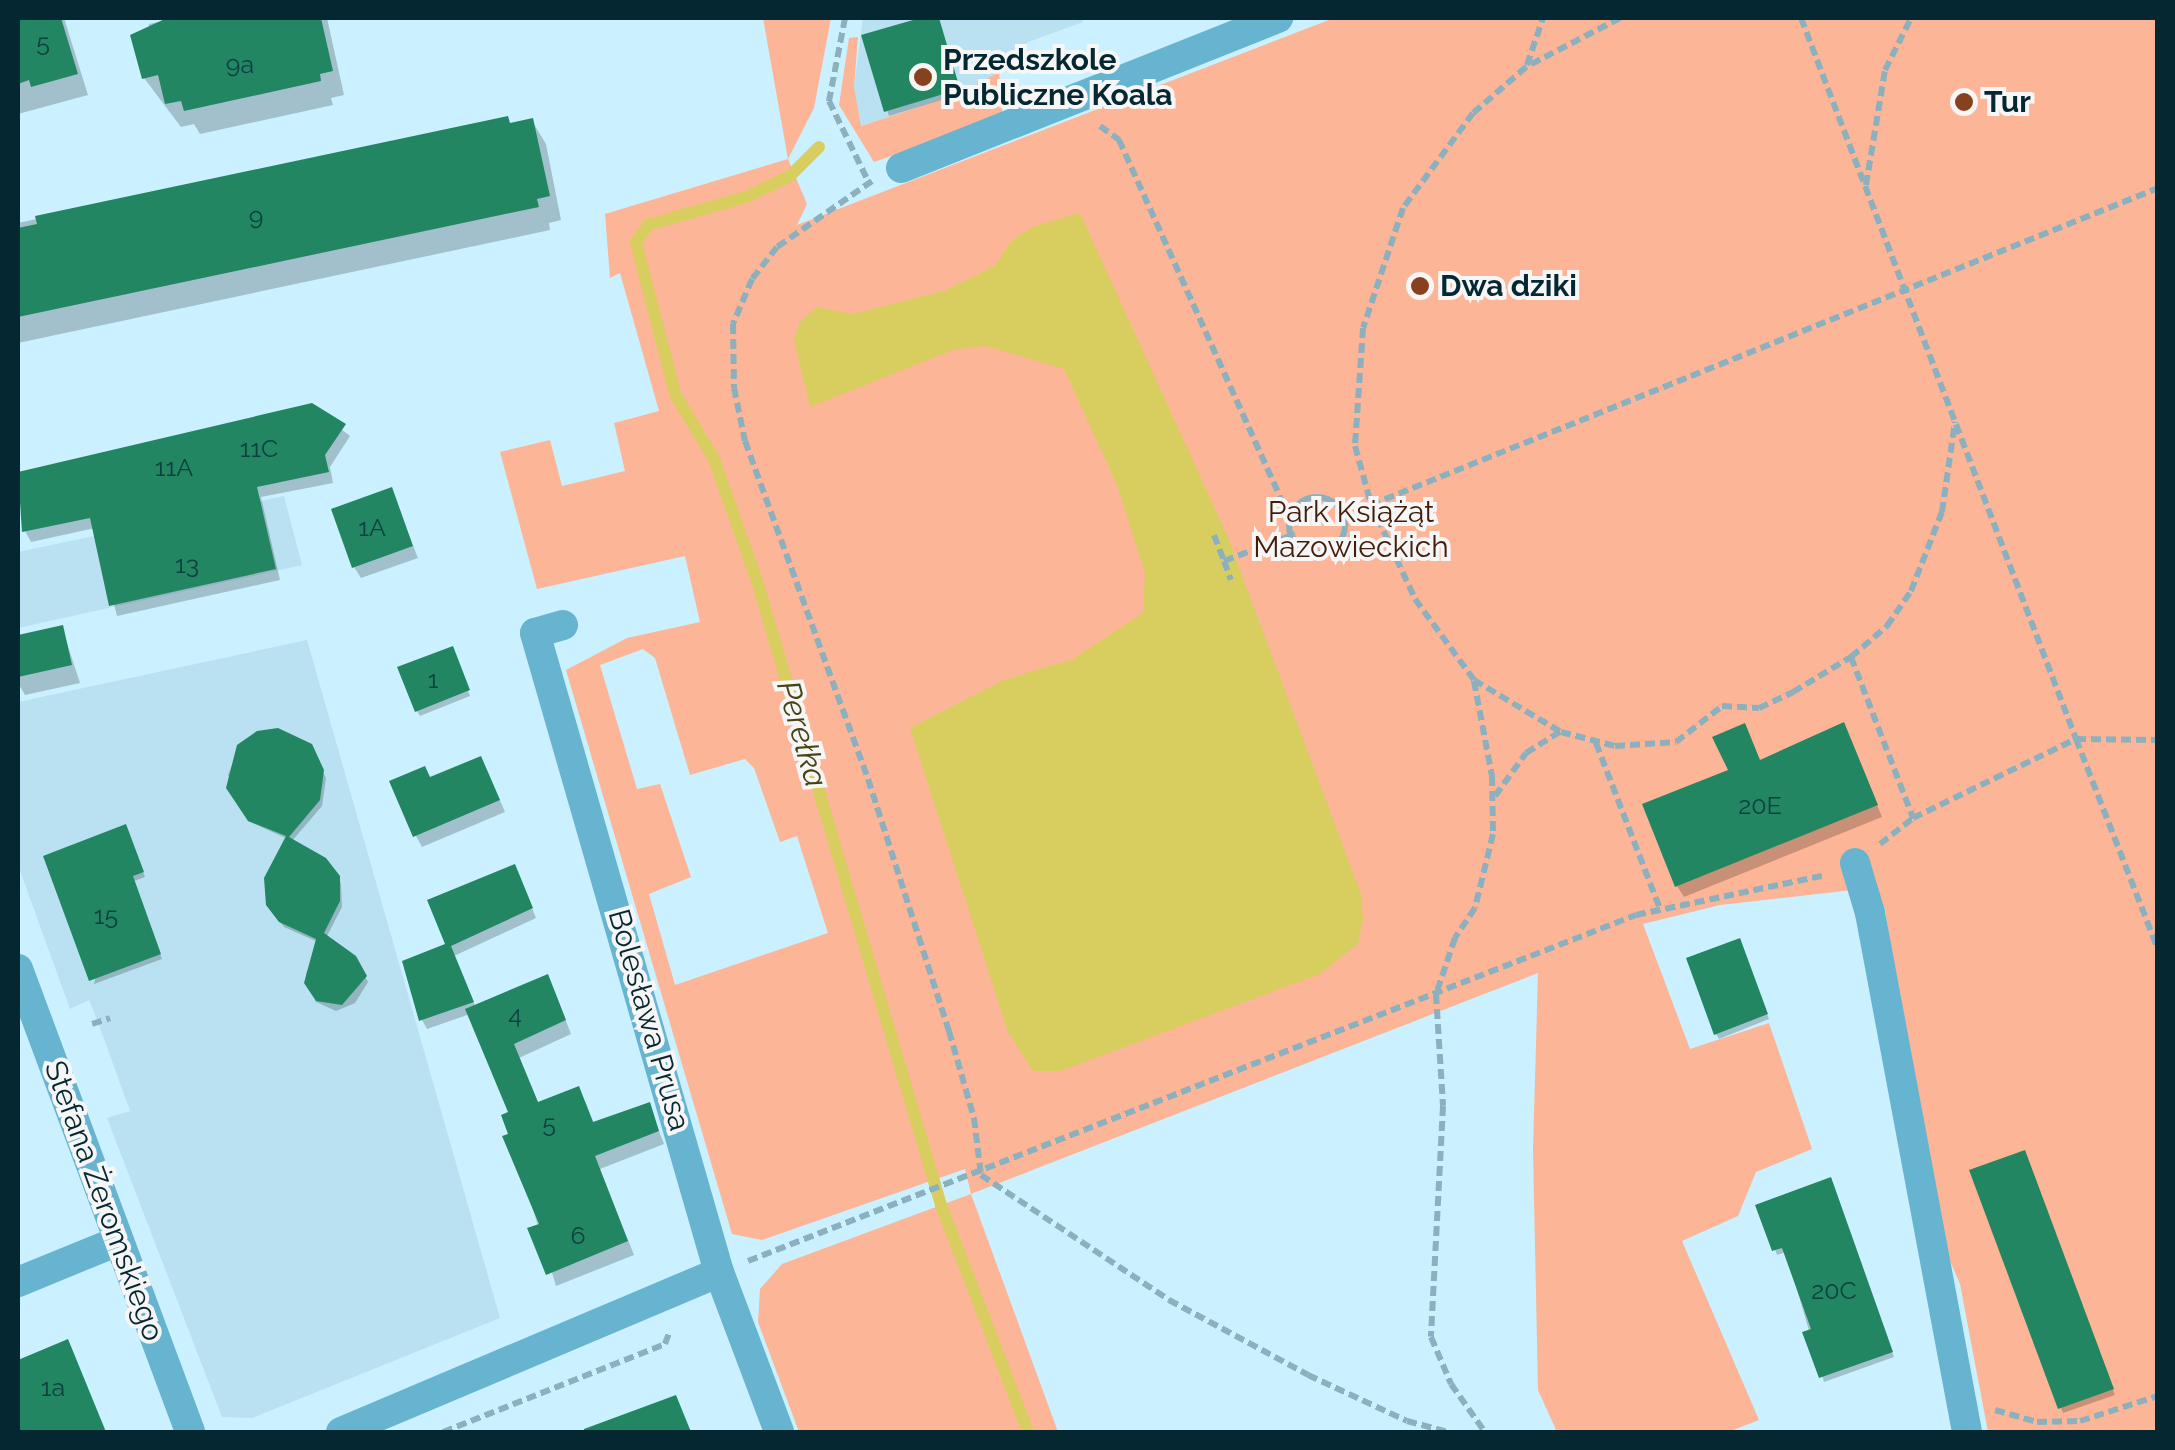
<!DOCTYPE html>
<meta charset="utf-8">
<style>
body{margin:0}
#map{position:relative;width:2175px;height:1450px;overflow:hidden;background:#cbf0ff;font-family:Raleway,sans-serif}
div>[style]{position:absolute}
.built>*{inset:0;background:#b9e1f1}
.green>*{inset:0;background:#fcb596}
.water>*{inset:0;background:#d8ce60}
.shadow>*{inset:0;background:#0003}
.stream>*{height:12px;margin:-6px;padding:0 6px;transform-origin:6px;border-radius:6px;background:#d8ce60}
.building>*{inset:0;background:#238663}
.path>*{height:6px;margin-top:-3px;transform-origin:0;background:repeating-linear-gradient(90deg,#8cb0bd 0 10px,transparent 0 15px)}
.path>.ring{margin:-3px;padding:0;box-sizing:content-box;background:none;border:6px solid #8cb0bd;border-radius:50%}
.minor>*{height:30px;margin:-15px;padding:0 15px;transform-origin:15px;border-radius:15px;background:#67b4d0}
.dots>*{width:28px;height:28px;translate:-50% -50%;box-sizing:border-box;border:5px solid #f6f6f6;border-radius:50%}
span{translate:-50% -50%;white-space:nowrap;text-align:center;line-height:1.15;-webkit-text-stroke:8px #f6f6f6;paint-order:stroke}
.number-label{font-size:25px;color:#0c3f3e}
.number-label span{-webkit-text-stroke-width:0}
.poi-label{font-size:30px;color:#052732;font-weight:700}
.left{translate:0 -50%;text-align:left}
.park-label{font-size:30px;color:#431d0b}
.street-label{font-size:30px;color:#052732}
.water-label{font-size:32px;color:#474315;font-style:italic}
.frame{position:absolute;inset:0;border:20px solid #052732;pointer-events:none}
</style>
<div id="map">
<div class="built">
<div style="clip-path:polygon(863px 18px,1082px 18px,1083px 22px,1028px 42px,999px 72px,962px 93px,860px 126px,854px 87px)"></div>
<div style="clip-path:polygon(284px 496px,302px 565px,18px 628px,18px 552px)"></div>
<div style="clip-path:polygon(307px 640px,500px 1318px,252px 1418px,222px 1417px,107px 1118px,130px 1111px,98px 1022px,89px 1000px,70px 1009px,18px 865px,18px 702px)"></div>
</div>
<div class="green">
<div style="clip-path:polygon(evenodd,763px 18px,831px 18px,814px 108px,788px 159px,807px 204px,797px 225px,1334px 18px,2157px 18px,2157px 1432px,1988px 1432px,1960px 1284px,1933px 1222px,1885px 909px,1870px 888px,1720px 905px,1643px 924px,1690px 1049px,1769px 1023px,1812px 1149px,1756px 1172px,1738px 1216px,1682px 1241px,1759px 1420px,1728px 1432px,1557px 1432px,1538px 1390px,1533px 1150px,1538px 973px,971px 1194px,1058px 1432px,799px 1432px,758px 1322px,760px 1289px,782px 1264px,971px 1194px,965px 1169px,762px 1240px,732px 1234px,566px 670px,627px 638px,700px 622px,685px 556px,537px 589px,500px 452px,550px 440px,562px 486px,625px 471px,614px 423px,659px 411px,620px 273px,610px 278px,605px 214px,788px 159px,763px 18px,643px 649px,655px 658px,690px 775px,745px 759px,754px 768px,780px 842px,797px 836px,828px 933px,675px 985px,649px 894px,691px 877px,660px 784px,637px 789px,600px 665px,643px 649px)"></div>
<div style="clip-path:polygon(858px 37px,854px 87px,861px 126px,961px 93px,999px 72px,1003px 117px,874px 162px,839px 105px,849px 38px)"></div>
</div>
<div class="water">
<div style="clip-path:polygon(1080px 213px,1227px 535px,1361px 894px,1363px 920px,1358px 944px,1320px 974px,1061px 1071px,1033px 1071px,1008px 1032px,910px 728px,1004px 680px,1073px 659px,1143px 613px,1145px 573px,1117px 485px,1064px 369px,986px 346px,953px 350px,810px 407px,794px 340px,800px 322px,817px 307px,853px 314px,944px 291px,995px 266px,1012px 240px,1035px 226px)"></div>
</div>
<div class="shadow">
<div style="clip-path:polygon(18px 18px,64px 18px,88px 95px,18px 114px)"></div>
<div style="clip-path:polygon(178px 18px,327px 18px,344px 95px,331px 98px,333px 105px,200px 134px,194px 124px,181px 127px,144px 78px,149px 24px)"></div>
<div style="clip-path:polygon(929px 18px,939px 20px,961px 94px,889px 116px,864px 36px)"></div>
<div style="clip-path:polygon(507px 118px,511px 125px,532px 121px,546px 144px,561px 220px,549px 223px,550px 230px,18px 343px,18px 223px)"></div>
<div style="clip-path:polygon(311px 406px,350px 436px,330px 467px,333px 483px,261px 497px,280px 580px,117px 616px,95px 528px,31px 542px,25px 531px,18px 474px)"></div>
<div style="clip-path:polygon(391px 490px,418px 558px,361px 578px,354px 567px)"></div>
<div style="clip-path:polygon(62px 628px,80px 683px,25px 695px,18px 683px,18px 638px)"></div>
<div style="clip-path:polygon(454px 654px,470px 696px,420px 716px,417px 711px)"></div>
<div style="clip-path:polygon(1849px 736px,1882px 817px,1684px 897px,1677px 886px,1761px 763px)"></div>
<div style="clip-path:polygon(310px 746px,326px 778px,322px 806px,292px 841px,341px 883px,342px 907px,326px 938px,355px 958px,368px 982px,355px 1003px,336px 1011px,316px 1002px,306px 974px,318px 942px,284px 927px,273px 913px,288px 839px,248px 821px,228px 775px,239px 747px)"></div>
<div style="clip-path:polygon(487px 770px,505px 812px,422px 847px,416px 836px,430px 780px)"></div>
<div style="clip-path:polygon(128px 832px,145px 877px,134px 881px,162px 959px,94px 984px)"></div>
<div style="clip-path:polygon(519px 876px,536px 918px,454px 956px,476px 1008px,554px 990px,571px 1034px,519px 1058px,539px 1105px,585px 1101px,594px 1124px,649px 1105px,664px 1144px,600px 1169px,634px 1255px,556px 1286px,511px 1136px,512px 1114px,470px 1014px,427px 1029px,422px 1020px,448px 946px)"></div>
<div style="clip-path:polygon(1742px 946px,1769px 1019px,1719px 1039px,1716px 1034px)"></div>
<div style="clip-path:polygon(2027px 1158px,2115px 1395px,2063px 1413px,1973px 1172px)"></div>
<div style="clip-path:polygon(1832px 1185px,1894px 1357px,1824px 1382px,1786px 1252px,1777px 1255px,1759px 1206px)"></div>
<div style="clip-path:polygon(67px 1342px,106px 1432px,18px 1432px,18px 1363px)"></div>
</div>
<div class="stream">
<div style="left:819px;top:147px;width:41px;rotate:135deg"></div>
<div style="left:790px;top:176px;width:49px;rotate:154.5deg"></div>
<div style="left:746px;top:197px;width:102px;rotate:164.1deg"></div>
<div style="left:648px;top:225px;width:21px;rotate:125deg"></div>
<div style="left:636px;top:242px;width:157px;rotate:75.6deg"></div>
<div style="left:675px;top:394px;width:76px;rotate:59deg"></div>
<div style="left:714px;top:459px;width:129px;rotate:70.6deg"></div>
<div style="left:757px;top:581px;width:651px;rotate:73.57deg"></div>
<div style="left:941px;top:1205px;width:243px;rotate:69deg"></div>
</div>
<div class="building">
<div style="clip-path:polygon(18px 18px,61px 18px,78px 74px,31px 87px,29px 80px,18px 84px)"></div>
<div style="clip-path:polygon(167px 18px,321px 18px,333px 71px,320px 74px,321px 81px,184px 111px,181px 101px,165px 104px,158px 75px,142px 79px,130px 35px)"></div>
<div style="clip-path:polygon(920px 18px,939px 18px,960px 89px,884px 112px,861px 35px)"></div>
<div style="clip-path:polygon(508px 116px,510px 123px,533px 118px,550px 196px,537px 199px,539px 207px,18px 317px,18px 228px,37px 224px,35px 216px)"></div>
<div style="clip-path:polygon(312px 403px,346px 424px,325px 455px,329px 472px,257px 487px,276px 569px,109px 606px,90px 518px,22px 532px,18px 472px)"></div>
<div style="clip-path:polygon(392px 487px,413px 546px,352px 568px,331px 509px)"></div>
<div style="clip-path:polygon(63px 625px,72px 665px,18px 677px,18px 635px)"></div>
<div style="clip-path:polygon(453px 646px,470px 690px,415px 712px,397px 667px)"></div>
<div style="clip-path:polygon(1844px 722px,1878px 805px,1675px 887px,1642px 804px,1728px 770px,1712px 737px,1745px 723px,1760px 760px)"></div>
<div style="clip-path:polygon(278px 728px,312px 744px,324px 770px,320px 800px,289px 837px,326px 858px,340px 876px,340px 901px,324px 933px,356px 956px,367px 976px,342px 1005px,316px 1001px,304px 983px,316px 939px,279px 922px,266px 905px,264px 878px,286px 836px,248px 821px,226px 788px,237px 745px,257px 731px)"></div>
<div style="clip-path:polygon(481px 756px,500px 800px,413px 837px,389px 781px,425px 766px,430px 777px)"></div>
<div style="clip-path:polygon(126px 824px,144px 872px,133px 876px,161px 954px,89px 981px,43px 856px)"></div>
<div style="clip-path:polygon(515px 864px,533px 908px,451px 946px,474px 1002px,419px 1021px,402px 961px,445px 944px,427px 900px)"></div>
<div style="clip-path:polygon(1740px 938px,1768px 1014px,1714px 1035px,1686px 958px)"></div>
<div style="clip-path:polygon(548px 974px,566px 1020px,514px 1044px,538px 1102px,579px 1086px,593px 1122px,650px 1102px,659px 1131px,595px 1156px,628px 1241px,546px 1275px,527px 1228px,539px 1224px,502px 1136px,508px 1134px,501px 1115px,508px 1112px,465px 1009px)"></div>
<div style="clip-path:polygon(2025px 1150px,2114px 1389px,2058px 1409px,1969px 1170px)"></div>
<div style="clip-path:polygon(1831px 1177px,1893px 1352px,1819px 1378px,1802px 1332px,1811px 1329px,1782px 1248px,1772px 1251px,1755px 1205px)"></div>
<div style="clip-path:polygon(68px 1339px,106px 1432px,18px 1432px,18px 1360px)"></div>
<div style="clip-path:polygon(676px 1395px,691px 1432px,584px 1432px,584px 1429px)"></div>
</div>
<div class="path">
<div style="left:845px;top:18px;width:85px;rotate:100.9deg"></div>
<div style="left:829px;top:101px;width:85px;rotate:64deg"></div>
<div style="left:1620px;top:18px;width:106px;rotate:152.5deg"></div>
<div style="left:1526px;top:67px;width:70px;rotate:139deg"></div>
<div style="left:1473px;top:113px;width:118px;rotate:126.4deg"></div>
<div style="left:1403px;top:208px;width:126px;rotate:108.4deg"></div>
<div style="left:1363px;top:328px;width:118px;rotate:93.9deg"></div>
<div style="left:1355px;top:446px;width:60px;rotate:74.6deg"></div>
<div style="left:1371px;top:504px;width:105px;rotate:65.1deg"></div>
<div style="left:1415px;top:599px;width:100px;rotate:53.9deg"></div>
<div style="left:1474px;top:680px;width:101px;rotate:30.9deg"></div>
<div style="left:1561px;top:732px;width:56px;rotate:14.5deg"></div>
<div style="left:1615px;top:746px;width:61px;rotate:-3.8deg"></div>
<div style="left:1676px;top:742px;width:58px;rotate:-38deg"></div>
<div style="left:1722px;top:706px;width:37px;rotate:3deg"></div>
<div style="left:1759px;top:708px;width:38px;rotate:-25deg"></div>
<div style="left:1793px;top:692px;width:68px;rotate:-31.1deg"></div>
<div style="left:1851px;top:657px;width:48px;rotate:-40.7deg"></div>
<div style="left:1887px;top:626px;width:42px;rotate:-55.6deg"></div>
<div style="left:1911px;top:591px;width:85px;rotate:-68.6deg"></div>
<div style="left:1942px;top:512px;width:91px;rotate:-81.8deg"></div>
<div style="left:1801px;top:18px;width:772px;rotate:69.12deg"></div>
<div style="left:2076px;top:739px;width:82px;rotate:0.7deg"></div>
<div style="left:1527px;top:65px;width:50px;rotate:-71.2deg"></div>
<div style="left:2158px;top:69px;width:89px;rotate:90deg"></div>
<div style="left:1100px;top:126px;width:24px;rotate:36deg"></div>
<div style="left:1119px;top:140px;width:410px;rotate:65.7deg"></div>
<div style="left:872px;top:181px;width:116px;rotate:145.2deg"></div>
<div style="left:777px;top:247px;width:41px;rotate:128deg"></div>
<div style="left:752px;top:279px;width:49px;rotate:112.9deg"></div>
<div style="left:733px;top:324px;width:64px;rotate:89.1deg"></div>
<div style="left:734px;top:388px;width:54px;rotate:78.3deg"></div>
<div style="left:745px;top:441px;width:360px;rotate:70deg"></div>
<div style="left:868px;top:779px;width:265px;rotate:72.2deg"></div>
<div style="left:949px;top:1031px;width:91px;rotate:74deg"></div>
<div style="left:974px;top:1118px;width:57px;rotate:83deg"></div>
<div style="left:981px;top:1175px;width:226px;rotate:33.6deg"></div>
<div style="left:1169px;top:1300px;width:158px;rotate:28.3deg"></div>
<div style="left:1308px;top:1375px;width:109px;rotate:24.9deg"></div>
<div style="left:1407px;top:1421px;width:42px;rotate:15deg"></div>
<div style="left:1866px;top:185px;width:117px;rotate:-80.6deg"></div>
<div style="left:1885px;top:70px;width:58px;rotate:-63.4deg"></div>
<div class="ring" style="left:1289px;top:497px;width:50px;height:50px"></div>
<div style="left:1343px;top:516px;width:879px;rotate:-21.92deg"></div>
<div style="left:1214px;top:535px;width:28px;rotate:69deg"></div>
<div style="left:1224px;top:561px;width:76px;rotate:-20.8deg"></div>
<div style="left:1224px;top:561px;width:20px;rotate:70deg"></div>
<div style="left:1851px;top:657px;width:173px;rotate:68.9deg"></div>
<div style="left:1474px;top:681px;width:97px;rotate:79.3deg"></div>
<div style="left:1492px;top:776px;width:58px;rotate:89deg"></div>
<div style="left:1493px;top:834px;width:76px;rotate:103.7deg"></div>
<div style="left:1475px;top:908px;width:36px;rotate:124deg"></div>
<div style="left:1455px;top:938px;width:59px;rotate:108.7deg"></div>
<div style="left:1436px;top:994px;width:112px;rotate:86.4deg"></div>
<div style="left:1443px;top:1106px;width:231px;rotate:93deg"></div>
<div style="left:1431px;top:1337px;width:51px;rotate:66.9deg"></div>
<div style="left:1451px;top:1384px;width:59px;rotate:54.7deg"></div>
<div style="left:1596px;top:743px;width:178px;rotate:68.9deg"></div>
<div style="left:1495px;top:796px;width:53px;rotate:-54.2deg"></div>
<div style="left:1526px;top:753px;width:40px;rotate:-32deg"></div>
<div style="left:1880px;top:844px;width:42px;rotate:-38.2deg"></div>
<div style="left:1913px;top:818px;width:181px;rotate:-25.9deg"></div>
<div style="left:2076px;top:739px;width:225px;rotate:68.7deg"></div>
<div style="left:92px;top:1024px;width:19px;rotate:-18deg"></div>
<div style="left:748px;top:1261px;width:953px;rotate:-21.29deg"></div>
<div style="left:1636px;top:915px;width:194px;rotate:-11.9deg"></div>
<div style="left:1995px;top:1410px;width:44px;rotate:15.9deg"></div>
<div style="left:2037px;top:1422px;width:43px;rotate:-1.3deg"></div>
<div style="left:2080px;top:1421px;width:82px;rotate:-17.8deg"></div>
<div style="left:443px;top:1432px;width:239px;rotate:-21.6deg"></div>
<div style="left:665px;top:1344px;width:15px;rotate:-70deg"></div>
</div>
<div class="minor">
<div style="left:901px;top:168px;width:406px;rotate:-21.7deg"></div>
<div style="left:563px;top:625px;width:29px;rotate:164deg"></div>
<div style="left:535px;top:633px;width:665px;rotate:73.94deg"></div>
<div style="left:719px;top:1272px;width:171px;rotate:69.4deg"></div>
<div style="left:1855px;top:863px;width:52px;rotate:73.3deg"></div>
<div style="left:1870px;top:913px;width:528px;rotate:79.41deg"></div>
<div style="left:18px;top:969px;width:494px;rotate:69.6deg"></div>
<div style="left:18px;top:1282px;width:108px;rotate:-22.3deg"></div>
<div style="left:341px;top:1432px;width:410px;rotate:-22.9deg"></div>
</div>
<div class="dots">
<div style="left:923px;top:77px;background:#88411e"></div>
<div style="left:1964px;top:102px;background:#88411e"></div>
<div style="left:1420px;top:286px;background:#88411e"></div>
</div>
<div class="number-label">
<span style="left:43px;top:42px">5</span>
<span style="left:240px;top:64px">9a</span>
<span style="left:256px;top:216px">9</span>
<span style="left:259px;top:448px">11C</span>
<span style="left:174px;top:467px">11A</span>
<span style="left:372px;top:527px">1A</span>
<span style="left:187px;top:564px">13</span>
<span style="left:433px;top:679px">1</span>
<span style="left:1760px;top:805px">20E</span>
<span style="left:106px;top:915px">15</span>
<span style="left:515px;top:1014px">4</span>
<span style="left:549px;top:1123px">5</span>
<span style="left:578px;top:1235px">6</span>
<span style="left:1834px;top:1290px">20C</span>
<span style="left:53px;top:1387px">1a</span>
</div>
<div class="poi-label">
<span class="left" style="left:943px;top:77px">Przedszkole<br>Publiczne Koala</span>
<span class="left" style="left:1984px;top:102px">Tur</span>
<span class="left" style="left:1440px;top:286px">Dwa dziki</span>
</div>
<div class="park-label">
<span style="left:1351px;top:529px">Park Książąt<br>Mazowieckich</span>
</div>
<div class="street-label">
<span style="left:649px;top:1020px;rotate:74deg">Bolesława Prusa</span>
<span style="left:104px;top:1201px;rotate:70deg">Stefana Żeromskiego</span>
</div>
<div class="water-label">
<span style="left:802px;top:734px;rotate:74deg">Perełka</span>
</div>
<div class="frame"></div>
</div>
